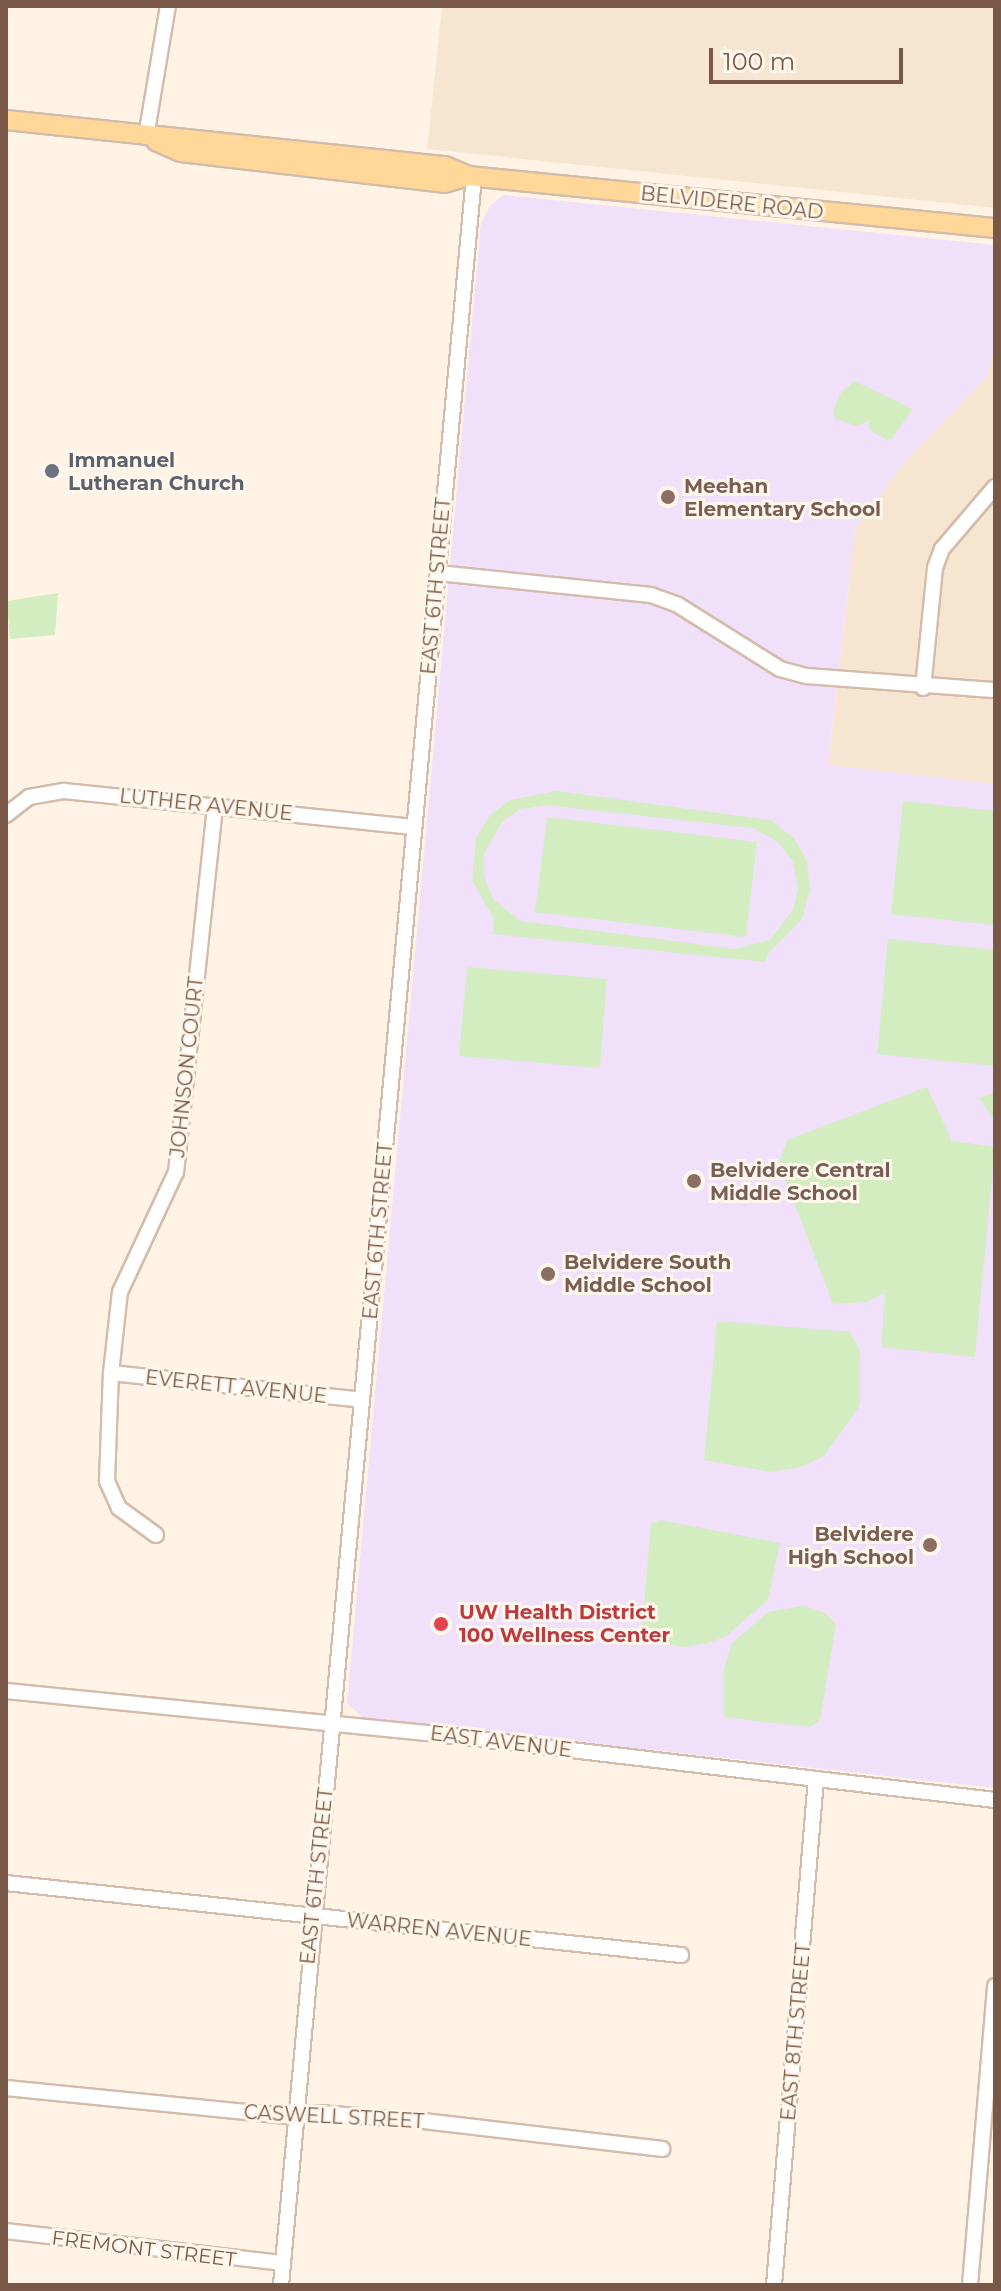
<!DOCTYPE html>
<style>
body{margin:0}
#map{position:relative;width:1001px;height:2291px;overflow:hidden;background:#fef3e4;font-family:Montserrat,sans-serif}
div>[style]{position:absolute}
.residential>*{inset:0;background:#f6e5d1}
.education>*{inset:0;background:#f0e0fa}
.green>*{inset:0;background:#d3edc1}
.roads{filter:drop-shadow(2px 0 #d3bcab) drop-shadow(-2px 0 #d3bcab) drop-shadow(0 2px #d3bcab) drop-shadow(0 -2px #d3bcab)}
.minor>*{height:14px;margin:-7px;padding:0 7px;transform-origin:7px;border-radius:7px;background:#fff}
.major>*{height:18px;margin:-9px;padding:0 9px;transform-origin:9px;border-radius:9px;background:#ffd899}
.dots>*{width:22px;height:22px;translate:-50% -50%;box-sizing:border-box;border:4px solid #fff7eb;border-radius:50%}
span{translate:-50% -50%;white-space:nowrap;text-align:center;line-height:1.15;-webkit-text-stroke:6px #fff7eb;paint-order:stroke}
.street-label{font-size:20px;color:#795847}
.worship-label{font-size:20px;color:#5b616d;font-weight:700}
.left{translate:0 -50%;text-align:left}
.education-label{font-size:20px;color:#785e54;font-weight:700}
.right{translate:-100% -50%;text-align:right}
.health-label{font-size:20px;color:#be3a42;font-weight:700}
.frame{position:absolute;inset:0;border:8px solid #795847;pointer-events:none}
.scale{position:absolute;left:709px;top:48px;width:194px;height:36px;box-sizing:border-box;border:4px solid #795847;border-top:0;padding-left:10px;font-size:24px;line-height:28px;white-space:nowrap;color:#795847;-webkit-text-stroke:6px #fff7eb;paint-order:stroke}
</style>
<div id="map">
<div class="residential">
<div style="clip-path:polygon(442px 6px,995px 6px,995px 208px,427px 149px)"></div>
<div style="clip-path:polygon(995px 346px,995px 784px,828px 766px,855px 530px,903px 464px,986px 378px)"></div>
</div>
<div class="education">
<div style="clip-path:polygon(503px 195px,995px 245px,995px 346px,986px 378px,903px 464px,855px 530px,828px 765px,995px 784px,995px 1788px,364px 1718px,347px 1704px,481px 224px,490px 206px)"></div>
</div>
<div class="green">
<div style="clip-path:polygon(855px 381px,913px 409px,893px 437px,887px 440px,869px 430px,870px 420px,858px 426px,835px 419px,833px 410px,842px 391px)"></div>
<div style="clip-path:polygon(58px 593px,55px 635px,10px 639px,7px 601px)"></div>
<div style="clip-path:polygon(evenodd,557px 791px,770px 820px,794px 838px,807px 861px,810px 890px,802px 919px,767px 954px,766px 962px,493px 934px,494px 919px,472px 880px,476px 838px,490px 815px,510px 800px,557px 791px,547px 805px,753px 828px,778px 842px,793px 862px,798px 888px,793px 910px,770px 940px,734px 949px,520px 921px,493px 899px,484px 877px,484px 853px,503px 821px,520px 809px,547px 805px)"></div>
<div style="clip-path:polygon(903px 801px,995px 811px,995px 925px,891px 914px)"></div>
<div style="clip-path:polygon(547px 817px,757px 842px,746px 937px,535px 912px)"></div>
<div style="clip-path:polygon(888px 939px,995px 950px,995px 1066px,877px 1054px)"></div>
<div style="clip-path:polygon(467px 967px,607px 979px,600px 1068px,459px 1056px)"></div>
<div style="clip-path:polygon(927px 1087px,952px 1141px,995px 1147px,975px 1357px,881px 1347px,885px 1293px,867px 1302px,833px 1304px,779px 1163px,787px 1140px)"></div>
<div style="clip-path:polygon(995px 1092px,995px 1121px,979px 1098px)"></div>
<div style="clip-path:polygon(717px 1321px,850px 1332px,860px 1351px,860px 1405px,824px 1456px,801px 1467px,771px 1472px,704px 1460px)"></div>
<div style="clip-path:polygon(660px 1520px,780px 1543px,768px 1600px,726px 1636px,708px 1643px,683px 1647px,641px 1638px,651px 1524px)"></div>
<div style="clip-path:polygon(804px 1606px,825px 1613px,836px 1624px,820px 1720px,810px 1727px,724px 1717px,724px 1668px,732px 1643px,768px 1612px)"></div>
</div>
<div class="roads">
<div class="minor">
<div style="left:146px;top:137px;width:133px;rotate:-80.5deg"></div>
<div style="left:438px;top:573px;width:214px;rotate:5.9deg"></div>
<div style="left:651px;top:595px;width:29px;rotate:20deg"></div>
<div style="left:678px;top:605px;width:120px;rotate:32.1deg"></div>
<div style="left:780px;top:669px;width:28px;rotate:15deg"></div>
<div style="left:807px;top:676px;width:189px;rotate:4.3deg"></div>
<div style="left:923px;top:688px;width:121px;rotate:-84.3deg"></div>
<div style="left:935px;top:568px;width:20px;rotate:-70deg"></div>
<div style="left:942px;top:549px;width:82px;rotate:-49.5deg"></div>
<div style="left:6px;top:815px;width:29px;rotate:-38deg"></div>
<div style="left:29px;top:797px;width:36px;rotate:-10deg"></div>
<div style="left:64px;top:791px;width:351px;rotate:5.9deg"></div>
<div style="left:111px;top:1373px;width:252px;rotate:6.1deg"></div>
<div style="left:156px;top:1535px;width:46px;rotate:-143.9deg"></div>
<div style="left:119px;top:1508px;width:30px;rotate:-114deg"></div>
<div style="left:107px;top:1481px;width:108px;rotate:-87.9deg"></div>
<div style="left:111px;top:1373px;width:81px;rotate:-83.7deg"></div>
<div style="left:120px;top:1292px;width:132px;rotate:-65deg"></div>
<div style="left:176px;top:1172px;width:368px;rotate:-83.9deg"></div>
<div style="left:6px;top:1691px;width:423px;rotate:5.7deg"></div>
<div style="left:427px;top:1733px;width:572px;rotate:6.73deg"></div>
<div style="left:6px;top:1883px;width:679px;rotate:6.09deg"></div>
<div style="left:6px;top:2088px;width:289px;rotate:5.7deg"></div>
<div style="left:294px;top:2117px;width:25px;rotate:-9deg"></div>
<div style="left:319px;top:2113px;width:105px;rotate:4.4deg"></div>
<div style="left:424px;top:2121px;width:240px;rotate:6.7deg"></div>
<div style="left:6px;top:2231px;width:279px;rotate:6.6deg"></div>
<div style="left:281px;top:2285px;width:2117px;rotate:-84.77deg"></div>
<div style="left:774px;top:2285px;width:508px;rotate:-85.26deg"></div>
<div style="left:970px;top:2285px;width:300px;rotate:-85.2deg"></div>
</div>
<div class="major">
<div style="left:6px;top:120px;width:441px;rotate:6deg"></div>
<div style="left:445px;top:166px;width:25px;rotate:23deg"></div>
<div style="left:468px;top:176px;width:530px;rotate:5.64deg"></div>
<div style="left:156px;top:141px;width:27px;rotate:24deg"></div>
<div style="left:181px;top:152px;width:265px;rotate:6.7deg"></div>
<div style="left:444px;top:183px;width:25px;rotate:-16deg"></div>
</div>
</div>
<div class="dots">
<div style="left:52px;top:471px;background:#6b7280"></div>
<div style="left:668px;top:497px;background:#8d6e63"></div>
<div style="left:694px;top:1181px;background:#8d6e63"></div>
<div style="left:548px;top:1274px;background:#8d6e63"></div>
<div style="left:930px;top:1545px;background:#8d6e63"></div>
<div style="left:441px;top:1624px;background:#e0444e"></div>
</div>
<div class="street-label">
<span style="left:732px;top:203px;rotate:6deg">BELVIDERE ROAD</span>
<span style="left:436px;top:586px;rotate:-85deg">EAST 6TH STREET</span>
<span style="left:206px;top:805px;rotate:6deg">LUTHER AVENUE</span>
<span style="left:187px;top:1067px;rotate:-84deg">JOHNSON COURT</span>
<span style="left:378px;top:1231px;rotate:-85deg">EAST 6TH STREET</span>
<span style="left:236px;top:1387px;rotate:6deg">EVERETT AVENUE</span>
<span style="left:501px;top:1742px;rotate:7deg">EAST AVENUE</span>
<span style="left:317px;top:1876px;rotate:-84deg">EAST 6TH STREET</span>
<span style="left:439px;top:1930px;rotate:6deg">WARREN AVENUE</span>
<span style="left:796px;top:2032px;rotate:-85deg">EAST 8TH STREET</span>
<span style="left:334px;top:2117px;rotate:3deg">CASWELL STREET</span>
<span style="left:144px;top:2249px;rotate:7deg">FREMONT STREET</span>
</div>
<div class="worship-label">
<span class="left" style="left:68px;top:472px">Immanuel<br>Lutheran Church</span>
</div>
<div class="education-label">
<span class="left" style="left:684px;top:498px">Meehan<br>Elementary School</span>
<span class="left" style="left:710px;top:1182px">Belvidere Central<br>Middle School</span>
<span class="left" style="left:564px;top:1274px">Belvidere South<br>Middle School</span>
<span class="right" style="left:914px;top:1546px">Belvidere<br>High School</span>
</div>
<div class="health-label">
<span class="left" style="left:459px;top:1624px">UW Health District<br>100 Wellness Center</span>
</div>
<div class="frame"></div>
<div class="scale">100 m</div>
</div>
